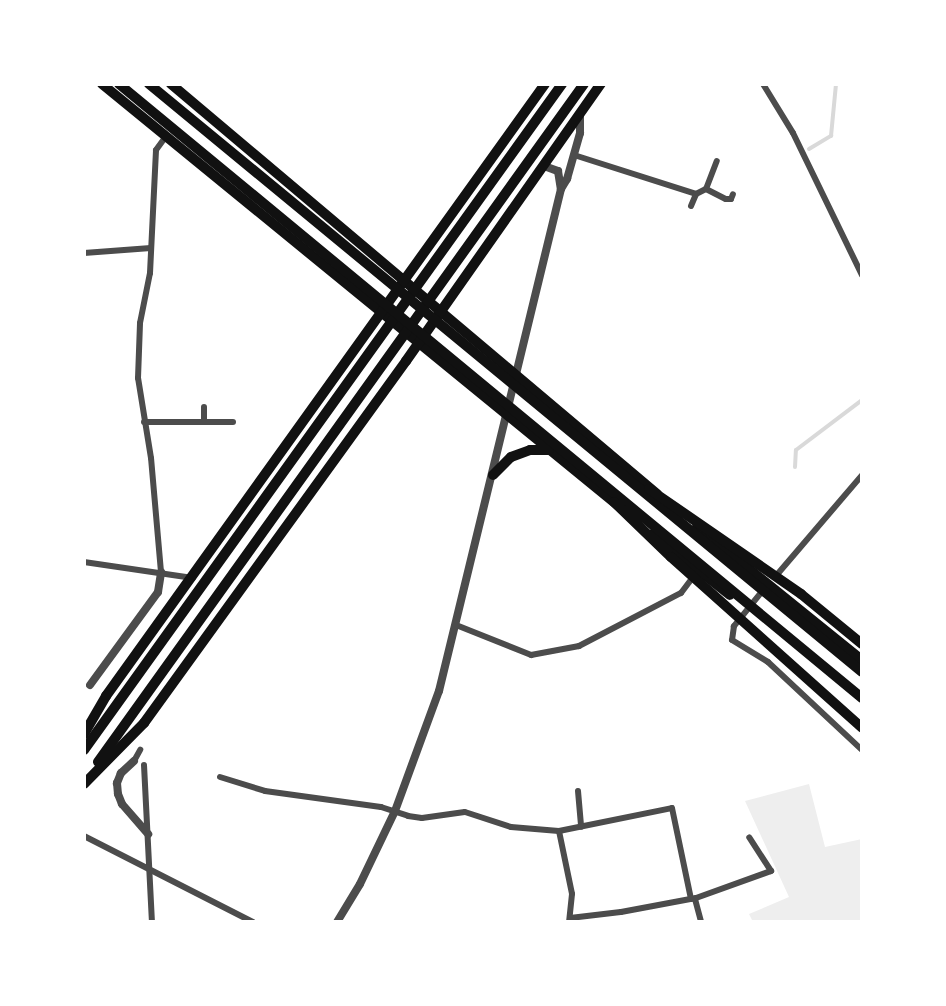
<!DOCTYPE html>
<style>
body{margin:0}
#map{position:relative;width:946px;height:1006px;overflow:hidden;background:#fff;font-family:Overpass,sans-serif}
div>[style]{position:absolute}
.green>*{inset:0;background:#eee}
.stream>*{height:4px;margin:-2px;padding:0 2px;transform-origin:2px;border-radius:2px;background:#d9d9d9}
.minor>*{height:6px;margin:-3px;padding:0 3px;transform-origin:3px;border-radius:3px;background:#4c4c4c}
.tertiary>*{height:8px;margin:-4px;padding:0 4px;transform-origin:4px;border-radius:4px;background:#4c4c4c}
.trunk>*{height:10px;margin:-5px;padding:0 5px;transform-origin:5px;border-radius:5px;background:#111}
.motorway>*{height:10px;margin:-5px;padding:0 5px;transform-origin:5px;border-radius:5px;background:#111}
span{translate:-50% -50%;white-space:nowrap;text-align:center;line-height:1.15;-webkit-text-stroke:6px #fff;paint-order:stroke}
.frame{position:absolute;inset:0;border:86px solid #fff;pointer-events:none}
</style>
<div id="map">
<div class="green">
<div style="clip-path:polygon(809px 784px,825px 847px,862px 839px,862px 922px,753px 922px,749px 914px,789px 897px,745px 801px)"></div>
</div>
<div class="stream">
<div style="left:809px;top:149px;width:26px;rotate:-31deg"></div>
<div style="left:831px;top:136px;width:52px;rotate:-84.5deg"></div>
<div style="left:795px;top:467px;width:17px;rotate:-87deg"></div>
<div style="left:796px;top:450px;width:83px;rotate:-37.1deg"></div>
</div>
<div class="minor">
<div style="left:763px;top:84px;width:57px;rotate:58.5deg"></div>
<div style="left:793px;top:133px;width:158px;rotate:64.1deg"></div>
<div style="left:574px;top:155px;width:128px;rotate:17.7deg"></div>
<div style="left:696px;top:194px;width:11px;rotate:-27deg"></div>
<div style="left:706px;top:189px;width:22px;rotate:27deg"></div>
<div style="left:726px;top:199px;width:5px"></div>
<div style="left:731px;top:199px;width:5px;rotate:-68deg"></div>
<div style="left:706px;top:189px;width:30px;rotate:-69deg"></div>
<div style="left:691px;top:206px;width:13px;rotate:-67deg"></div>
<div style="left:84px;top:253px;width:67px;rotate:-4.3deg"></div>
<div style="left:204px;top:407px;width:15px;rotate:90deg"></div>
<div style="left:144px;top:422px;width:89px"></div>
<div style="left:84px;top:562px;width:110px;rotate:8.4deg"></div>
<div style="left:161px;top:572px;width:114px;rotate:-95deg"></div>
<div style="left:151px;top:458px;width:81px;rotate:-99.2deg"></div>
<div style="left:138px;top:378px;width:55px;rotate:-87.9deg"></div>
<div style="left:140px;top:323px;width:51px;rotate:-78.7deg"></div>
<div style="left:150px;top:273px;width:123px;rotate:-87.2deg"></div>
<div style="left:156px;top:150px;width:17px;rotate:-54deg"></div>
<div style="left:775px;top:577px;width:134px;rotate:-49.5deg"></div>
<div style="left:764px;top:589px;width:48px;rotate:129deg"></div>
<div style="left:734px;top:626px;width:14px;rotate:98deg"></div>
<div style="left:732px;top:640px;width:42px;rotate:31.4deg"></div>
<div style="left:768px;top:662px;width:129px;rotate:43.1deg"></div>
<div style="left:456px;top:625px;width:81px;rotate:21.8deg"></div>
<div style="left:531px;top:655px;width:49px;rotate:-10.6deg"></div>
<div style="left:579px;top:646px;width:115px;rotate:-27.5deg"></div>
<div style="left:681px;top:593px;width:21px;rotate:-53deg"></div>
<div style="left:134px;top:761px;width:13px;rotate:-61deg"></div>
<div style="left:144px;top:765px;width:157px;rotate:87.1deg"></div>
<div style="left:220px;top:777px;width:47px;rotate:17.3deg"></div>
<div style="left:265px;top:791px;width:117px;rotate:7.9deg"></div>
<div style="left:381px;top:807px;width:28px;rotate:18deg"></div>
<div style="left:408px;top:816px;width:14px;rotate:8deg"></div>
<div style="left:422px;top:818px;width:43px;rotate:-7.9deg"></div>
<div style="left:465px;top:812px;width:48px;rotate:18.1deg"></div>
<div style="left:511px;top:827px;width:48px;rotate:4.8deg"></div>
<div style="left:559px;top:831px;width:115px;rotate:-11.5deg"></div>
<div style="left:672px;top:808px;width:93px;rotate:78.2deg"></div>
<div style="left:578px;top:791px;width:36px;rotate:85deg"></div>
<div style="left:559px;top:831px;width:64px;rotate:78.3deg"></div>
<div style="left:572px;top:894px;width:28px;rotate:96deg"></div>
<div style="left:84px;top:836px;width:190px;rotate:27deg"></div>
<div style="left:695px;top:899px;width:24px;rotate:75deg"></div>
<div style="left:570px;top:918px;width:51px;rotate:-6.7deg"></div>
<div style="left:621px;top:912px;width:76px;rotate:-10.6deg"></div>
<div style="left:696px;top:898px;width:80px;rotate:-19.8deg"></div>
<div style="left:771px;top:871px;width:40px;rotate:-122.9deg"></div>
</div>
<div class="tertiary">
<div style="left:544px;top:166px;width:15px;rotate:20deg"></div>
<div style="left:558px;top:171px;width:18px;rotate:81deg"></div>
<div style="left:90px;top:685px;width:115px;rotate:-53.8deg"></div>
<div style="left:158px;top:592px;width:20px;rotate:-81deg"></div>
<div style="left:134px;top:761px;width:18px;rotate:137deg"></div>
<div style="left:121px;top:773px;width:11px;rotate:112deg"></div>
<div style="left:117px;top:783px;width:11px;rotate:85deg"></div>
<div style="left:118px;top:794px;width:11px;rotate:68deg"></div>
<div style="left:122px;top:804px;width:40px;rotate:49deg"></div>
<div style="left:337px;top:922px;width:44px;rotate:-58.8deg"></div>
<div style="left:360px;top:884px;width:81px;rotate:-64.4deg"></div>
<div style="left:395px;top:811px;width:128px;rotate:-69.9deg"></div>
<div style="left:439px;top:691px;width:517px;rotate:-76.34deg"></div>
<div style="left:561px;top:189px;width:12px;rotate:-59deg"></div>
<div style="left:567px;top:179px;width:48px;rotate:-74.2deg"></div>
<div style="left:580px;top:133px;width:18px;rotate:-90deg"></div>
</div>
<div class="trunk">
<div style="left:102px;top:84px;width:669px;rotate:39.24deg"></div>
<div style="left:171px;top:84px;width:636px;rotate:40.15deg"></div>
<div style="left:493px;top:475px;width:25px;rotate:-45deg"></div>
<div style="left:511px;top:457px;width:20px;rotate:-20deg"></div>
<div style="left:530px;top:450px;width:19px"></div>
<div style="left:697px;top:527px;width:212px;rotate:38.9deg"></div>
<div style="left:653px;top:534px;width:98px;rotate:38.4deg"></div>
<div style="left:84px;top:734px;width:44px;rotate:-59.9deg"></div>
<div style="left:106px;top:696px;width:753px;rotate:-54.35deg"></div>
<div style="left:84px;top:750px;width:820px;rotate:-54.33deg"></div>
<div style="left:98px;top:762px;width:834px;rotate:-54.37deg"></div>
<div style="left:84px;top:784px;width:86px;rotate:-45.5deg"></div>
<div style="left:144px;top:723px;width:447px;rotate:-54.1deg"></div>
<div style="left:406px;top:361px;width:339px;rotate:-54.9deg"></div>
</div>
<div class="motorway">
<div style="left:119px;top:84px;width:964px;rotate:39.57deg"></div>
<div style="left:149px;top:84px;width:924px;rotate:39.51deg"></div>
<div style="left:649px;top:489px;width:185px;rotate:34.6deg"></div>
<div style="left:801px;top:594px;width:79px;rotate:39.3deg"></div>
<div style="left:614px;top:502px;width:79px;rotate:44deg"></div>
<div style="left:671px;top:557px;width:256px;rotate:41.8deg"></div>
</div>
<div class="frame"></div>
</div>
